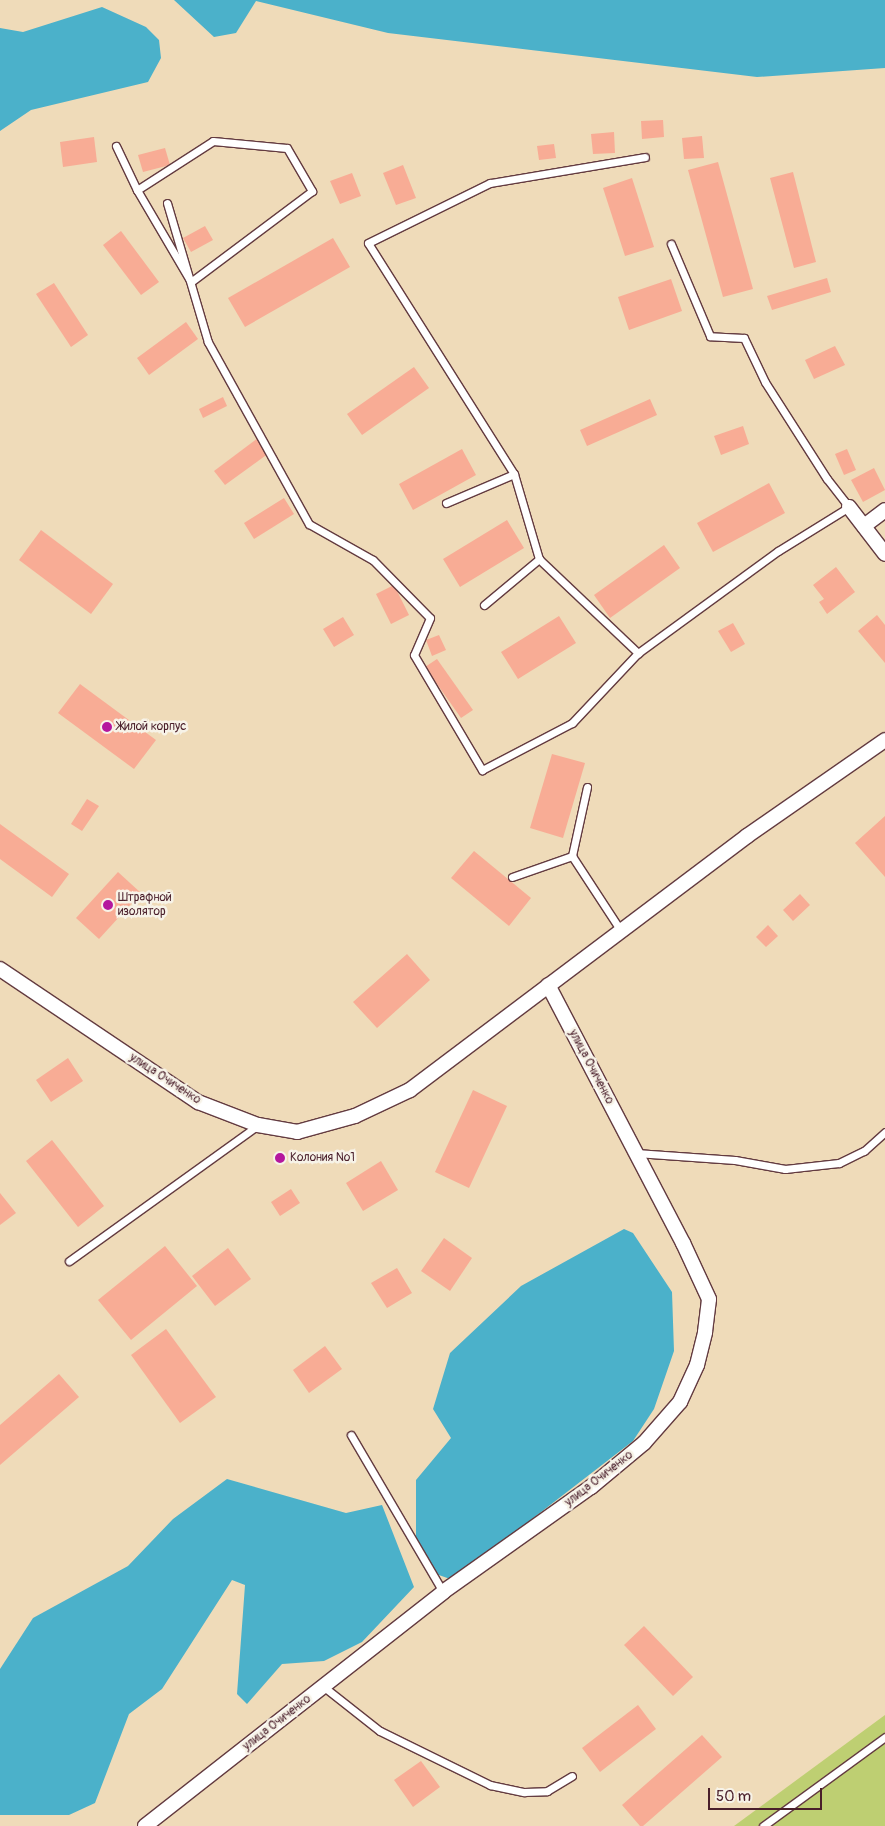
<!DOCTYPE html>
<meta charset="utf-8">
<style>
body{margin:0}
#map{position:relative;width:885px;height:1826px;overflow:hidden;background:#efdbb9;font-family:Pangolin,sans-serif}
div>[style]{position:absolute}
.green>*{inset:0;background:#becf72}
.water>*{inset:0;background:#4bb1ca}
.building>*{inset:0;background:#f8ac95}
.roads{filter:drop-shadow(1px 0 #633b40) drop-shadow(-1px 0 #633b40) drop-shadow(0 1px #633b40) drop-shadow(0 -1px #633b40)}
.lane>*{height:7px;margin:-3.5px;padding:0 3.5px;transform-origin:3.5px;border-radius:3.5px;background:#fff}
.street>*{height:14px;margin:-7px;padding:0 7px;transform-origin:7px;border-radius:7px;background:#fff}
.dots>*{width:14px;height:14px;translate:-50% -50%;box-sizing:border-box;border:2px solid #f7f3e8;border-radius:50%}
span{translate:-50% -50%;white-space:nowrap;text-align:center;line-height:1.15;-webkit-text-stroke:5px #f7f3e8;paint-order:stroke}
.poi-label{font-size:12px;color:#4a1f2b}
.left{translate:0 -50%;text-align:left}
.street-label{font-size:12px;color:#4a1f2b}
.scale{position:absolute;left:708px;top:1788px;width:114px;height:22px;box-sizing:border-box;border:2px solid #4a1f2b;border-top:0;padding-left:6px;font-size:15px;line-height:18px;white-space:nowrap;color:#4a1f2b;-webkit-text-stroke:4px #f7f3e8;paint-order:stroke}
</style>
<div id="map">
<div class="green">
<div style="clip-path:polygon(885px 1715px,885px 1826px,734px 1826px)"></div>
</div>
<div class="water">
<div style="clip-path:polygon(174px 0,885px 0,885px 68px,757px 77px,388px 33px,256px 1px,236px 33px,214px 37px)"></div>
<div style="clip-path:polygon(102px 7px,146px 27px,159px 40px,161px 58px,148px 82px,31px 110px,0 131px,0 28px,23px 32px)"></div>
<div style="clip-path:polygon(624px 1229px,633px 1233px,672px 1292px,674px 1351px,654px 1409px,633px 1441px,453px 1580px,436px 1574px,416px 1546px,416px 1480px,451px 1438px,433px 1409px,450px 1353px,521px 1286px)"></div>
<div style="clip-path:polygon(227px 1479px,346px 1513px,382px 1505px,414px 1587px,362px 1642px,324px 1661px,282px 1664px,247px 1704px,237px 1694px,245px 1585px,232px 1580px,162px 1689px,129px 1714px,95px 1803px,69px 1815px,0 1815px,0 1669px,33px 1618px,128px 1566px,173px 1519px)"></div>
</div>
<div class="building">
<div style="clip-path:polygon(663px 120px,664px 137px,642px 139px,641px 121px)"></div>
<div style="clip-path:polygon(614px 132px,615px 153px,593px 154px,591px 134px)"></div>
<div style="clip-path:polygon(702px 136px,704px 158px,684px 159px,682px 138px)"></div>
<div style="clip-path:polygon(94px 137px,97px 162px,63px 167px,60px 142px)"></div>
<div style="clip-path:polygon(554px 144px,556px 158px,539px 160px,537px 146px)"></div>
<div style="clip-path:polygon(165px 148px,170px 165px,143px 172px,138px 155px)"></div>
<div style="clip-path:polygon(718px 162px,753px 289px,723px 297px,688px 170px)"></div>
<div style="clip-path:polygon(403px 165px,416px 198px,396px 205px,383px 173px)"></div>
<div style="clip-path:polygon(793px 172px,816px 262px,794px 268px,770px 178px)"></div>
<div style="clip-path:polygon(352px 173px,361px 196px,340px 204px,330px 181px)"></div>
<div style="clip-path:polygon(632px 178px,654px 247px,625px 256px,603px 188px)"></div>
<div style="clip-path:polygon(205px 226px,213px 240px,191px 252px,183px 238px)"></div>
<div style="clip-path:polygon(121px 231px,159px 282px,141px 295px,103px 245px)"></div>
<div style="clip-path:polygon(333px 238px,350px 267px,245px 327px,228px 298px)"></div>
<div style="clip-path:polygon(827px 278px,831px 292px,772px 310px,767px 296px)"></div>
<div style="clip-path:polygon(671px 279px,682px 311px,629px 330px,618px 297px)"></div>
<div style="clip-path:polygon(54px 283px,88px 335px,71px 347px,36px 294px)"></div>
<div style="clip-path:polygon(186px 322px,198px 339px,149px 375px,137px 358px)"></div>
<div style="clip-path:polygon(835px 346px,845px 365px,814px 379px,805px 360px)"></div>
<div style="clip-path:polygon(414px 367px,429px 388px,362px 435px,347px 414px)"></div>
<div style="clip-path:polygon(223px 397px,227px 406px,203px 418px,199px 409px)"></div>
<div style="clip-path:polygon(650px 399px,657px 415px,587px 446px,580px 430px)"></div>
<div style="clip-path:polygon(743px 426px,749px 444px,721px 455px,714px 436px)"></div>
<div style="clip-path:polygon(258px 438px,269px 453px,225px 485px,214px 471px)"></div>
<div style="clip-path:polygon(462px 449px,476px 475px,413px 510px,399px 484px)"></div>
<div style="clip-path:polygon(847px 449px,856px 470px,844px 475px,835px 454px)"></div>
<div style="clip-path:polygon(874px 468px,885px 490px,863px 502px,851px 480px)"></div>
<div style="clip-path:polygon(769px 483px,785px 513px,713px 552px,697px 523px)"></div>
<div style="clip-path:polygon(284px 498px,294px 514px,254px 539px,244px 523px)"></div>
<div style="clip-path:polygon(507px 520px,524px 548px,460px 587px,443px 559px)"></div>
<div style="clip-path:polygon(41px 530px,113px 584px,91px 614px,19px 560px)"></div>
<div style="clip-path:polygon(664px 545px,680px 568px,610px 618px,594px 595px)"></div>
<div style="clip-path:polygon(836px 567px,855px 592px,827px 614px,819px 602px,824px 599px,813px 585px)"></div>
<div style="clip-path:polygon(394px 585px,409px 615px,391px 624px,376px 594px)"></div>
<div style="clip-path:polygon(877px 615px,885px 625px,885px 663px,858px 631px)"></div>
<div style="clip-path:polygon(559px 616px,576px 643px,518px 679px,501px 652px)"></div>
<div style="clip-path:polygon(343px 617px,354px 635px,334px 647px,323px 629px)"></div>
<div style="clip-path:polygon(733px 623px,745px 644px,731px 652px,718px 631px)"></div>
<div style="clip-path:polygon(439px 635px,446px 650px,432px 656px,426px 640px)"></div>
<div style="clip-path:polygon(437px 659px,473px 710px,461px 718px,425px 667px)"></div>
<div style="clip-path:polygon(80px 684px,156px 740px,134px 769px,58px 713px)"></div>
<div style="clip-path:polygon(552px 754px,585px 763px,563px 838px,530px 828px)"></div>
<div style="clip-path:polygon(87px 799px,99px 806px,82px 831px,71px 824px)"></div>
<div style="clip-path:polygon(885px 816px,885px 877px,855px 843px)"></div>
<div style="clip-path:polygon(0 824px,69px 874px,52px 897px,0 859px)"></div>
<div style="clip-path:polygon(474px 851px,531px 898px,509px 926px,451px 878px)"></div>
<div style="clip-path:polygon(118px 872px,141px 893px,99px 939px,76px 918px)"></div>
<div style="clip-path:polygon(800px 894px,810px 905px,793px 921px,783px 910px)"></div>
<div style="clip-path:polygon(768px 925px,778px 936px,766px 947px,756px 937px)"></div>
<div style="clip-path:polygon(407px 954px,430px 980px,377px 1028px,353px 1002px)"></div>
<div style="clip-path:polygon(68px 1058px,83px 1081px,51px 1102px,36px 1080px)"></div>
<div style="clip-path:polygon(473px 1090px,507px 1106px,469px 1188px,435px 1172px)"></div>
<div style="clip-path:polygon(52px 1140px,104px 1206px,78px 1227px,26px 1161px)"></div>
<div style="clip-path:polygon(381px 1161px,398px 1190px,363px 1211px,346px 1183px)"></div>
<div style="clip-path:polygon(291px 1189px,300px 1203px,280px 1216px,271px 1202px)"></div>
<div style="clip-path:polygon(0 1193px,16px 1213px,0 1225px)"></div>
<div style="clip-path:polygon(444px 1238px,472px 1258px,450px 1291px,421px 1271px)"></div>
<div style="clip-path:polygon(165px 1246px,197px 1286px,131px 1340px,98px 1300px)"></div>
<div style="clip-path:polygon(228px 1248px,251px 1279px,215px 1306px,192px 1276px)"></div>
<div style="clip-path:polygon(397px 1268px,412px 1293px,387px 1308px,371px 1283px)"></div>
<div style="clip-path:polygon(166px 1329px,216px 1397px,180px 1423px,131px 1355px)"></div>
<div style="clip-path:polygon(325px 1346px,342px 1369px,309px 1393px,293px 1370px)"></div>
<div style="clip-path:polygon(59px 1374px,79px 1397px,0 1465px,0 1425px)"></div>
<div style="clip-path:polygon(644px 1626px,693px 1677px,673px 1696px,624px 1645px)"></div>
<div style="clip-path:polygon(638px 1705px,656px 1729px,600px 1772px,582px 1748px)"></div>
<div style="clip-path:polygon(702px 1735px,722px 1757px,643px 1826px,640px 1826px,622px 1805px)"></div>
<div style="clip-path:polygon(421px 1761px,440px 1787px,413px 1807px,394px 1780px)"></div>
</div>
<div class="roads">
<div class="lane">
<div style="left:213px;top:141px;width:74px;rotate:5.4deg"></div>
<div style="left:287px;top:148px;width:50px;rotate:59.8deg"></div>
<div style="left:312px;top:191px;width:151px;rotate:143.1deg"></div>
<div style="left:191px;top:282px;width:107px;rotate:-120.4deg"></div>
<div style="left:137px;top:190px;width:90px;rotate:-32.8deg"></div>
<div style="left:116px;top:146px;width:49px;rotate:64.5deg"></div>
<div style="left:167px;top:203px;width:145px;rotate:73.6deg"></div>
<div style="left:208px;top:342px;width:208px;rotate:61deg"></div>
<div style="left:309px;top:524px;width:73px;rotate:29.4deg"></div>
<div style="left:373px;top:560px;width:81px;rotate:45.5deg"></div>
<div style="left:430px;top:618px;width:40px;rotate:113.4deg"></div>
<div style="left:414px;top:655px;width:134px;rotate:59.4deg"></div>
<div style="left:482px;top:770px;width:102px;rotate:-27.6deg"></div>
<div style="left:572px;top:723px;width:96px;rotate:-46.7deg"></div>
<div style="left:638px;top:653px;width:173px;rotate:-36.1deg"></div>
<div style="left:778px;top:551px;width:84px;rotate:-31.8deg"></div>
<div style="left:849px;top:507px;width:36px;rotate:-128deg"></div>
<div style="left:827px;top:479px;width:115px;rotate:-122.6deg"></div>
<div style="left:765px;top:382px;width:49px;rotate:-115.5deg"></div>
<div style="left:744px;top:338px;width:34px;rotate:-177deg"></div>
<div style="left:710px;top:336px;width:100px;rotate:-113deg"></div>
<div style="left:514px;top:474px;width:273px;rotate:-122.3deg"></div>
<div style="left:368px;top:243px;width:136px;rotate:-26.2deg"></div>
<div style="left:490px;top:183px;width:157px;rotate:-9.5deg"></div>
<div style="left:446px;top:503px;width:74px;rotate:-23.1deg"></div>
<div style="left:514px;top:474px;width:89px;rotate:73.6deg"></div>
<div style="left:484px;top:605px;width:72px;rotate:-39.9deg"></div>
<div style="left:539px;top:559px;width:137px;rotate:43.5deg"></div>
<div style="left:587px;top:787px;width:71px;rotate:102.3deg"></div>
<div style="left:572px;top:856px;width:90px;rotate:56.8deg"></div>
<div style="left:512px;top:877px;width:64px;rotate:-19.3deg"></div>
<div style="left:636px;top:1153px;width:99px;rotate:4deg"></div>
<div style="left:735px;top:1160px;width:51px;rotate:10.2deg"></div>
<div style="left:785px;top:1169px;width:54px;rotate:-6.3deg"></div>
<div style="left:839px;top:1163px;width:28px;rotate:-26deg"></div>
<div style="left:864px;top:1151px;width:28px;rotate:-42deg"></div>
<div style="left:69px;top:1261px;width:233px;rotate:-35.7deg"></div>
<div style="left:351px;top:1435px;width:182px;rotate:59.6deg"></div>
<div style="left:324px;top:1687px;width:71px;rotate:38.2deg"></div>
<div style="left:380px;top:1731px;width:123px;rotate:26.1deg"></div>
<div style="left:490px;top:1785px;width:35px;rotate:12deg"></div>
<div style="left:524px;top:1792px;width:23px;rotate:-2deg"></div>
<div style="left:547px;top:1791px;width:29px;rotate:-31deg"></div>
<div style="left:763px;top:1826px;width:151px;rotate:-36.1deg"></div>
</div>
<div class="street">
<div style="left:849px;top:507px;width:59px;rotate:52.5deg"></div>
<div style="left:864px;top:526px;width:26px;rotate:-37deg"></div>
<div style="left:0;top:969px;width:239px;rotate:33.9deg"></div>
<div style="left:198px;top:1102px;width:64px;rotate:21deg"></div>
<div style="left:258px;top:1125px;width:40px;rotate:10deg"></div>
<div style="left:297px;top:1132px;width:60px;rotate:-15.4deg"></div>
<div style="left:355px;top:1116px;width:61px;rotate:-25.3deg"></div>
<div style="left:410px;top:1090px;width:422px;rotate:-37deg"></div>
<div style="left:747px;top:836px;width:168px;rotate:-34.8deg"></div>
<div style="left:145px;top:1826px;width:379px;rotate:-38.1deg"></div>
<div style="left:443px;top:1592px;width:181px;rotate:-35.4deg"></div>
<div style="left:591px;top:1487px;width:69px;rotate:-39.7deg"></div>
<div style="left:644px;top:1443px;width:55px;rotate:-48.7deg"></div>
<div style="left:680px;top:1402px;width:41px;rotate:-65.3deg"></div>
<div style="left:697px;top:1365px;width:34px;rotate:-76deg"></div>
<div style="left:705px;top:1332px;width:33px;rotate:-83deg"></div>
<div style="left:709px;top:1299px;width:62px;rotate:-114.9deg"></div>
<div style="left:683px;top:1243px;width:291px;rotate:-117.6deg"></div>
</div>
</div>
<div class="dots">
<div style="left:107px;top:727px;background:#b5179e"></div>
<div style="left:108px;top:905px;background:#b5179e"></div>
<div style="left:280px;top:1158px;background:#b5179e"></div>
</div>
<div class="poi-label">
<span class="left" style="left:117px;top:727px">Жилой корпус</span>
<span class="left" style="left:118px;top:905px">Штрафной<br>изолятор</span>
<span class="left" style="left:290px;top:1158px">Колония №1</span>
</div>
<div class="street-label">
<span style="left:591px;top:1067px;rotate:62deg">улица Очиченко</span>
<span style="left:165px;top:1079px;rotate:33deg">улица Очиченко</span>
<span style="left:599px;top:1479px;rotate:-38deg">улица Очиченко</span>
<span style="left:277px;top:1723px;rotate:-38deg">улица Очиченко</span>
</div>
<div class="scale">50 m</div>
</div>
